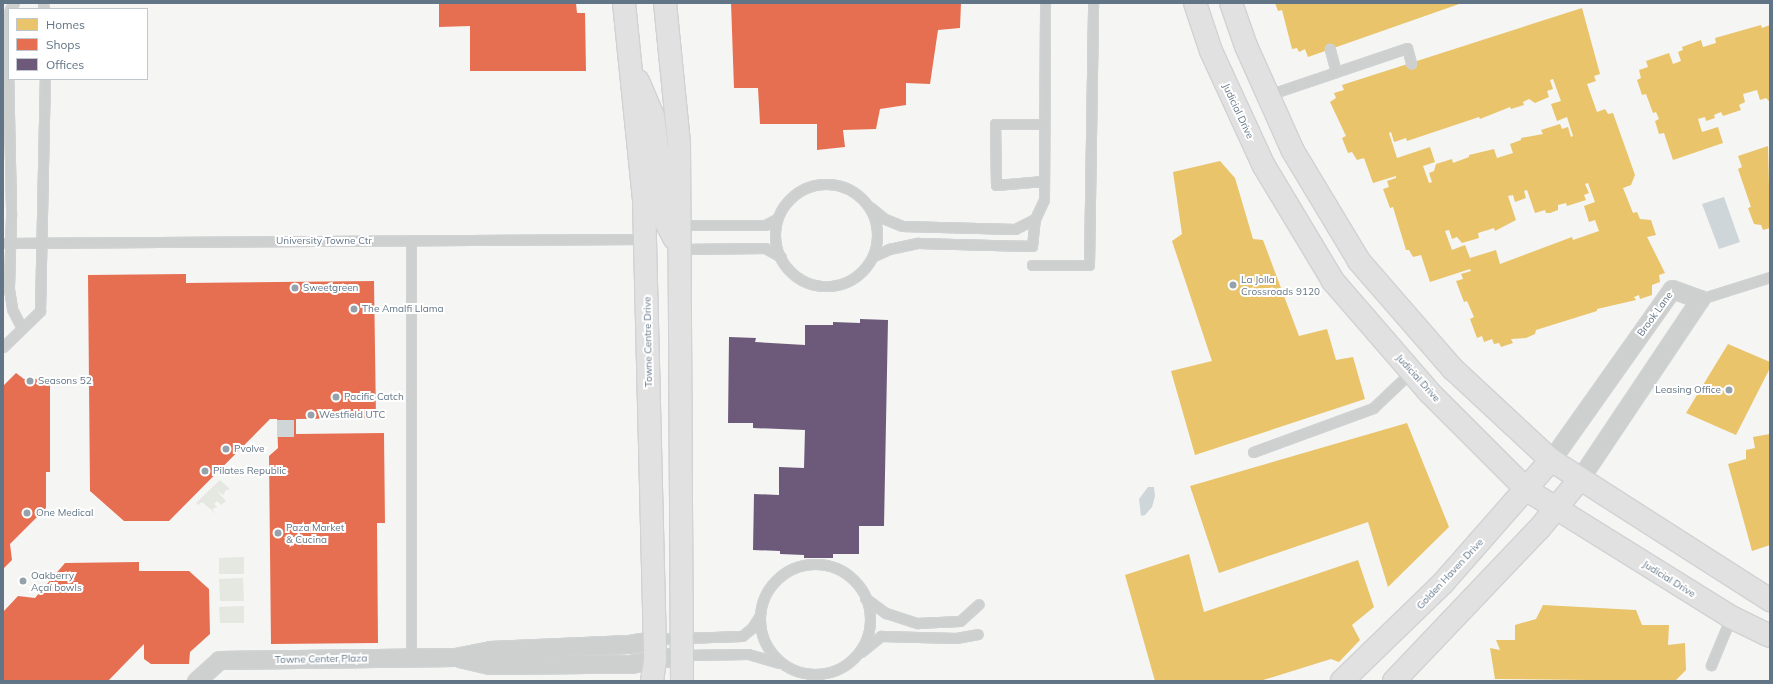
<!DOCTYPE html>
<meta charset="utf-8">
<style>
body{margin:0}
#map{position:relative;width:1773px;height:684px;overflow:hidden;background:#f5f5f3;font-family:Mulish,sans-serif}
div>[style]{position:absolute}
.green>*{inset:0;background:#e4e8e1}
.water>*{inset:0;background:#ced6d9}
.homes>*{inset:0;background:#e9c46a}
.shops>*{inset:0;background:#e76f51}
.offices>*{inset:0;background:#6d597a}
.street-tunnel>*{height:17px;margin-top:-8.5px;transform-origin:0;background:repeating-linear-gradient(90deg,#d0d5d8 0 17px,transparent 0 25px)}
.roads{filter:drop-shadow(1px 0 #d0d2d3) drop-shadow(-1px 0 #d0d2d3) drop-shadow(0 1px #d0d2d3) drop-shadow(0 -1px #d0d2d3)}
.lane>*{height:9px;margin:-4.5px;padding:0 4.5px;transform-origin:4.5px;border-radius:4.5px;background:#ced0d0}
.lane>.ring{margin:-4.5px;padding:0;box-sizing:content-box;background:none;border:9px solid #ced0d0;border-radius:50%}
.street>*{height:17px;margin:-8.5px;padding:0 8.5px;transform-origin:8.5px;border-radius:8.5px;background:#ced0d0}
.secondary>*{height:22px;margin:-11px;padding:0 11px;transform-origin:11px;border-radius:11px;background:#e1e1e2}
.dots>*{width:11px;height:11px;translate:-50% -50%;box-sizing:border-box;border:2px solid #fff;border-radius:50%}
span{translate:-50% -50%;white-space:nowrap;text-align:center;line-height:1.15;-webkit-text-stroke:4px #fff;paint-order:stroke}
.street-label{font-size:10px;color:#627586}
.poi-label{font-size:10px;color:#627586}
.left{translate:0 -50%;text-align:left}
.right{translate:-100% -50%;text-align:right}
.frame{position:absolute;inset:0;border:4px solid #627586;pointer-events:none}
.legend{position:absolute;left:8px;top:8px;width:140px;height:72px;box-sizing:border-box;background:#fff;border:1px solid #c0c8cf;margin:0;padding:5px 7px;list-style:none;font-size:12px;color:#627586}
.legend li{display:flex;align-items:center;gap:8px;height:20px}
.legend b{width:20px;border:1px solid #c0c8cf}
</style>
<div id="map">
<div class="green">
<div style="clip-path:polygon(220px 480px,230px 489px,225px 491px,224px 495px,217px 491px,226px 501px,221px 505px,217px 501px,214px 504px,217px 507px,212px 509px,216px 514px,202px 502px,198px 505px,196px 503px)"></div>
<div style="clip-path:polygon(244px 557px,244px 574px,219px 574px,219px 558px)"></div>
<div style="clip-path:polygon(243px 578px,244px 601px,220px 601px,219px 579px)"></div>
<div style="clip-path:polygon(244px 606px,244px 623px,220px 623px,219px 607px)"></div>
</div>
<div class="water">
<div style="clip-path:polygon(1724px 197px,1740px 242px,1719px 249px,1702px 204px)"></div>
<div style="clip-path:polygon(1148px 487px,1154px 487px,1155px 496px,1152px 507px,1145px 515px,1141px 516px,1139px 499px)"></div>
</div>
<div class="homes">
<div style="clip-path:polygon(1275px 3px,1462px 3px,1308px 57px,1305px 49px,1299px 52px,1297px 48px,1292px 49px,1282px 10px,1278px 11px)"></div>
<div style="clip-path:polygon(evenodd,1582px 8px,1600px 74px,1594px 76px,1596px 81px,1587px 84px,1597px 112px,1605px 109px,1608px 114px,1613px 113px,1635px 175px,1631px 185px,1623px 188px,1633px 213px,1637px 212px,1640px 219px,1651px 220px,1656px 235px,1647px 237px,1665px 273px,1659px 275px,1660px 282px,1652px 285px,1652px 295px,1640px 299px,1639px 295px,1634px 297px,1636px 300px,1597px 309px,1597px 311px,1536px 330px,1535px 334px,1526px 338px,1511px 339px,1513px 343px,1501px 347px,1499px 343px,1494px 344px,1492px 339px,1484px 342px,1482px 336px,1477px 338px,1470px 319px,1474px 317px,1467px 301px,1464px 302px,1456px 281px,1463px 279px,1461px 274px,1471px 271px,1470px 269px,1430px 282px,1421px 255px,1413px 257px,1409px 250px,1406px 250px,1393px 207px,1390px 208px,1383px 189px,1389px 187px,1387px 181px,1396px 178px,1396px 176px,1373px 183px,1364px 158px,1357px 160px,1352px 152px,1348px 153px,1342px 138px,1346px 136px,1330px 102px,1336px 98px,1334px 93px,1344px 90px,1342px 85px,1582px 8px,1553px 79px,1561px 101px,1551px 104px,1557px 121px,1567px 117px,1573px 136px,1571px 137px,1568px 127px,1562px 129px,1560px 124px,1541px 130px,1543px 134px,1521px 138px,1521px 140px,1510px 144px,1513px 153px,1497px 158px,1494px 149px,1469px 155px,1469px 157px,1453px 163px,1452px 159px,1436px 164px,1434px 171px,1429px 173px,1432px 182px,1429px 183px,1423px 166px,1435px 162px,1430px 147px,1397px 158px,1389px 133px,1391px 132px,1394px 142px,1406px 138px,1407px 141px,1479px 117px,1480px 119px,1510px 107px,1511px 109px,1524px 105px,1523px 102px,1529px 99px,1535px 103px,1549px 97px,1547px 91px,1553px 89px,1550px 80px,1553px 79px,1582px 8px,1588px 183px,1595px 202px,1584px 206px,1589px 222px,1595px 220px,1599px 231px,1573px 240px,1572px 237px,1500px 264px,1496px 250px,1470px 258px,1465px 245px,1452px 250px,1445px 231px,1449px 230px,1452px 239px,1457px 237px,1462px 243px,1479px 238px,1478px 233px,1494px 228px,1495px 231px,1516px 220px,1508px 196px,1513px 195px,1515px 202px,1526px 198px,1524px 191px,1527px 190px,1535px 213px,1545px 210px,1546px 213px,1550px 213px,1558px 210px,1558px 205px,1566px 203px,1567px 206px,1586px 200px,1584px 195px,1589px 193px,1585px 184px,1588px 183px)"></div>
<div style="clip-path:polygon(1761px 25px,1762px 28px,1770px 25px,1770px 102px,1766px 98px,1760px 100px,1757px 90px,1743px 94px,1745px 102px,1739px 105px,1741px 110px,1723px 116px,1721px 112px,1714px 115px,1715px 118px,1706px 121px,1705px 117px,1698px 119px,1702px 132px,1718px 127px,1723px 143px,1673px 160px,1664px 133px,1659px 134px,1655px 121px,1659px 119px,1656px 112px,1653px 113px,1646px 94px,1642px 95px,1637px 80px,1641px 78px,1639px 70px,1648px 67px,1646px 61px,1669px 53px,1673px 64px,1681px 61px,1678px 52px,1683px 50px,1682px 47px,1701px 40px,1703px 47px,1716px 43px,1715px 38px)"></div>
<div style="clip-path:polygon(1768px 146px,1770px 228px,1763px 230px,1761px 225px,1754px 224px,1748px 208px,1751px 207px,1738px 169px,1742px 167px,1738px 156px)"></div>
<div style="clip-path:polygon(1220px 161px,1235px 178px,1253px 239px,1263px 240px,1299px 336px,1327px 329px,1336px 360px,1353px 357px,1365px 399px,1195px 455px,1171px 371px,1212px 361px,1172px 241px,1182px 234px,1173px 172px)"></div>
<div style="clip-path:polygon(1728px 344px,1770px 362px,1770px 368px,1736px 435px,1686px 413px)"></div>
<div style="clip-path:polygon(1407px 423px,1449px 527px,1388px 587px,1368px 522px,1219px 573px,1190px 486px)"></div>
<div style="clip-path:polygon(1770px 434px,1770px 545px,1752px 551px,1728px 464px,1746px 459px,1746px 450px,1755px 448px,1753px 437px)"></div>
<div style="clip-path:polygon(1189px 554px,1204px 612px,1358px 560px,1374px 607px,1352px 625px,1360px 640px,1339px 662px,1331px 659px,1260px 681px,1155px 681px,1125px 575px)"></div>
<div style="clip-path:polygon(1543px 605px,1636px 610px,1642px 625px,1669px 625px,1668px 645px,1685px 643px,1686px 670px,1675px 681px,1495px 679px,1490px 648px,1500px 650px,1496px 640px,1515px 640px,1515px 625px,1536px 619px)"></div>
</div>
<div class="shops">
<div style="clip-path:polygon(439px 3px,576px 3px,577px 13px,585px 13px,586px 71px,470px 71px,470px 26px,439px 27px)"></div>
<div style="clip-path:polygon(731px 3px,961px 3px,960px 28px,938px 30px,930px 84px,906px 83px,906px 105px,880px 109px,876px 129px,843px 130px,845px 147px,817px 150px,817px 124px,760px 124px,758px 88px,734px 88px)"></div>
<div style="clip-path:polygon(186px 274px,186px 283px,374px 281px,376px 418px,296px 419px,296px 434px,384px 433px,385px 523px,377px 523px,378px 643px,271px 644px,269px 456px,278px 448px,277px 419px,270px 419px,169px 521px,124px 521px,90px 491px,88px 275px)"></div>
<div style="clip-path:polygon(16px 373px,24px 379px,50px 379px,50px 472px,46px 472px,46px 508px,10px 544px,12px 560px,3px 569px,3px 386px)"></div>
<div style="clip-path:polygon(139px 562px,139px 571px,189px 571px,209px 589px,210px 634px,190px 652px,189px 664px,151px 664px,144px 659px,144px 644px,108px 681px,3px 681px,3px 612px,18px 596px,35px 598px,65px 563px)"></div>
</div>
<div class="offices">
<div style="clip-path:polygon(860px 319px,888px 320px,884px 526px,859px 526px,859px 554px,833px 554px,833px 558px,804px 558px,804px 555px,780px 554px,780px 551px,753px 550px,754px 494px,779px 495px,779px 467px,804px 468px,805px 430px,753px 428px,753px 423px,728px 423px,729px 337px,756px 338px,755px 342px,805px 345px,805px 325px,833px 325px,833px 322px,860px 323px)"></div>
</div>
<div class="street-tunnel">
<div style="left:277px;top:428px;width:19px"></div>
</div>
<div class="roads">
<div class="lane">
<div style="left:43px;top:3px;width:6px;rotate:81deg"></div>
<div style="left:10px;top:9px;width:7px;rotate:-56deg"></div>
<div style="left:9px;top:12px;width:6px;rotate:108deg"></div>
<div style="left:7px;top:18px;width:198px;rotate:88.8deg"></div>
<div style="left:11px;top:216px;width:73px;rotate:91.6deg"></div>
<div style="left:9px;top:289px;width:20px;rotate:81deg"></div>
<div style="left:12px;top:309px;width:20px;rotate:63deg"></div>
<div style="left:1336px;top:72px;width:75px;rotate:-18.7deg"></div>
<div style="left:1407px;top:48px;width:16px;rotate:75deg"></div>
<div style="left:1268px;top:95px;width:72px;rotate:-18.7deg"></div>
<div style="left:1336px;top:72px;width:24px;rotate:-105deg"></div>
<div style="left:1043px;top:181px;width:47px;rotate:175.1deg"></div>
<div style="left:996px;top:185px;width:61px;rotate:-90.9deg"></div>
<div style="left:995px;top:124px;width:49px"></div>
<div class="ring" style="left:775px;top:184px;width:93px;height:93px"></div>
<div style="left:870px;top:207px;width:19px;rotate:39deg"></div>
<div style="left:885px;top:219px;width:18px;rotate:22deg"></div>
<div style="left:902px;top:226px;width:113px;rotate:1.5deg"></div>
<div style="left:1015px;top:229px;width:22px;rotate:-27deg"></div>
<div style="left:680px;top:225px;width:85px"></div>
<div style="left:765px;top:225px;width:13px;rotate:-27deg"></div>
<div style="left:411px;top:240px;width:417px;rotate:90deg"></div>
<div style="left:3px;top:243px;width:642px;rotate:-0.36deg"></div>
<div style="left:681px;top:249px;width:84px;rotate:-0.7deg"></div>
<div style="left:765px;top:248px;width:18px;rotate:29deg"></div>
<div style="left:874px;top:256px;width:17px;rotate:-25deg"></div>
<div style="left:889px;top:249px;width:30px;rotate:-12deg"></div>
<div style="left:918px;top:243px;width:114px;rotate:1.5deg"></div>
<div style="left:1032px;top:246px;width:27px;rotate:-84deg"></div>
<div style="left:1035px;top:219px;width:21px;rotate:-65deg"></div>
<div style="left:1044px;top:200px;width:197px;rotate:-89.7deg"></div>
<div style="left:1032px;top:265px;width:57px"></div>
<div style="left:1089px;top:265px;width:262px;rotate:-89.1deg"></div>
<div style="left:1700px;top:299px;width:73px;rotate:-17.4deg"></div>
<div style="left:3px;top:347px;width:52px;rotate:-44.2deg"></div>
<div style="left:40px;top:311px;width:232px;rotate:-88.8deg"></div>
<div style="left:1253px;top:452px;width:128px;rotate:-20.1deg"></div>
<div style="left:1373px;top:408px;width:52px;rotate:-43.5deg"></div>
<div class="ring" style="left:760px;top:564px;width:101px;height:101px"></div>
<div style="left:865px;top:598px;width:26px;rotate:36deg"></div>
<div style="left:886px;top:613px;width:33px;rotate:18deg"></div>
<div style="left:917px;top:623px;width:43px;rotate:-2.7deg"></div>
<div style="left:960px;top:621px;width:25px;rotate:-42deg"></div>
<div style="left:654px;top:639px;width:88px;rotate:-2deg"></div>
<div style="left:742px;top:636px;width:13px;rotate:-39deg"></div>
<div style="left:752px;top:628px;width:15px;rotate:-58deg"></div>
<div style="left:861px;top:652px;width:26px;rotate:-39deg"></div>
<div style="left:881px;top:636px;width:75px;rotate:1.5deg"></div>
<div style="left:956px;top:638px;width:22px;rotate:-10deg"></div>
<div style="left:682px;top:655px;width:66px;rotate:-0.9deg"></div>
<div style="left:748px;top:654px;width:33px;rotate:16deg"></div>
<div style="left:1711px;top:665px;width:52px;rotate:-67.4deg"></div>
</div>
<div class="street">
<div style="left:1551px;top:460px;width:209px;rotate:-54.7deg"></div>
<div style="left:1672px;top:289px;width:30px;rotate:20deg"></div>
<div style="left:1700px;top:299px;width:218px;rotate:123.8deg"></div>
<div style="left:459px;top:658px;width:31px;rotate:13deg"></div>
<div style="left:489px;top:665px;width:98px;rotate:-0.6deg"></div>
<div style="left:587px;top:664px;width:43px"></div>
<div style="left:630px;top:664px;width:53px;rotate:-9.8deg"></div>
<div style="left:196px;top:681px;width:31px;rotate:-42deg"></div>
<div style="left:219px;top:660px;width:236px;rotate:-0.7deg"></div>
<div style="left:455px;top:657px;width:36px;rotate:-11deg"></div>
<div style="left:490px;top:650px;width:139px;rotate:-2.5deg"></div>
<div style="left:629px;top:644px;width:24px;rotate:-9deg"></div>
</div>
<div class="secondary">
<div style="left:624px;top:3px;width:198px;rotate:84.2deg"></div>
<div style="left:644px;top:200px;width:460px;rotate:88.6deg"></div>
<div style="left:655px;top:660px;width:21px;rotate:98deg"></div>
<div style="left:665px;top:3px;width:142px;rotate:84.3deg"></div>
<div style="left:679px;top:144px;width:537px;rotate:89.68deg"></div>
<div style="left:1195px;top:3px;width:51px;rotate:71.6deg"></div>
<div style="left:1211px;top:51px;width:127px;rotate:65.3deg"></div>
<div style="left:1264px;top:166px;width:134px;rotate:59deg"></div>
<div style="left:1333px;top:281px;width:147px;rotate:49.1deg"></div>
<div style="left:1429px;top:392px;width:139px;rotate:45deg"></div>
<div style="left:1527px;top:490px;width:240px;rotate:31.9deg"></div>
<div style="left:1731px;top:617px;width:43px;rotate:26deg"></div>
<div style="left:1231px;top:3px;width:46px;rotate:70.8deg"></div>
<div style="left:1246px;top:46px;width:115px;rotate:65.9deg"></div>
<div style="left:1293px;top:151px;width:128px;rotate:59deg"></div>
<div style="left:1359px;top:261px;width:143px;rotate:49deg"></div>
<div style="left:1453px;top:369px;width:134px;rotate:42.9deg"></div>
<div style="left:1551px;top:460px;width:260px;rotate:32.6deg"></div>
<div style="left:638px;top:81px;width:38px;rotate:67deg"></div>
<div style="left:653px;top:116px;width:107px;rotate:83deg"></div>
<div style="left:666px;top:222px;width:18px;rotate:63deg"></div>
<div style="left:1342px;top:681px;width:141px;rotate:-44.1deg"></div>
<div style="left:1443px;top:583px;width:164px;rotate:-48.7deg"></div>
<div style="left:1394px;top:681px;width:210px;rotate:-46.4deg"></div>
<div style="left:1539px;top:529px;width:63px;rotate:-50.8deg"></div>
</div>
</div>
<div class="dots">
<div style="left:1233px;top:285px;background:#95a2ac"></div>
<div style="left:295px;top:288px;background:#95a2ac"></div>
<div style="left:354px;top:309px;background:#95a2ac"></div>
<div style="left:30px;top:381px;background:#95a2ac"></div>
<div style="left:1729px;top:390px;background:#95a2ac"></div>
<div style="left:336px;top:397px;background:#95a2ac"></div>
<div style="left:311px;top:415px;background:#95a2ac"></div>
<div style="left:226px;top:449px;background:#95a2ac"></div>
<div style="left:205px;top:471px;background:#95a2ac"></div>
<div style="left:27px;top:513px;background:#95a2ac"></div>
<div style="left:278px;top:533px;background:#95a2ac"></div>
<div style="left:23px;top:581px;background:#95a2ac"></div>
</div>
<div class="street-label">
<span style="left:1238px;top:111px;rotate:65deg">Judicial Drive</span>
<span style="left:324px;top:241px">University Towne Ctr</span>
<span style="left:1655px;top:314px;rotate:-54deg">Brook Lane</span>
<span style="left:648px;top:342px;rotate:-91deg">Towne Centre Drive</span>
<span style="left:1418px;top:378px;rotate:48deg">Judicial Drive</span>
<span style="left:1450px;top:574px;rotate:-47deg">Golden Haven Drive</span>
<span style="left:1669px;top:579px;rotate:32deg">Judicial Drive</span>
<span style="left:321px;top:659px;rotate:-1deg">Towne Center Plaza</span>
</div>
<div class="poi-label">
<span class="left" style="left:1241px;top:285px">La Jolla<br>Crossroads 9120</span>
<span class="left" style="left:303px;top:288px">Sweetgreen</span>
<span class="left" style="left:362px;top:309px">The Amalfi Llama</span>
<span class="left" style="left:38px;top:381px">Seasons 52</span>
<span class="right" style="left:1721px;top:390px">Leasing Office</span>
<span class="left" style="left:344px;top:397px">Pacific Catch</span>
<span class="left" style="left:319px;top:415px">Westfield UTC</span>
<span class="left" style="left:234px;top:449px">Pvolve</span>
<span class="left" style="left:213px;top:471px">Pilates Republic</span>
<span class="left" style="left:36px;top:513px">One Medical</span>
<span class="left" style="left:286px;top:533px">Paza Market<br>&amp; Cucina</span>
<span class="left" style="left:31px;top:581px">Oakberry<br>Açaí bowls</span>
</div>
<div class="frame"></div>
<ul class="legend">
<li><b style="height:11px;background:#e9c46a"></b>Homes</li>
<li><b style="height:11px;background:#e76f51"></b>Shops</li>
<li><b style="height:11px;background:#6d597a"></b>Offices</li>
</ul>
</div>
